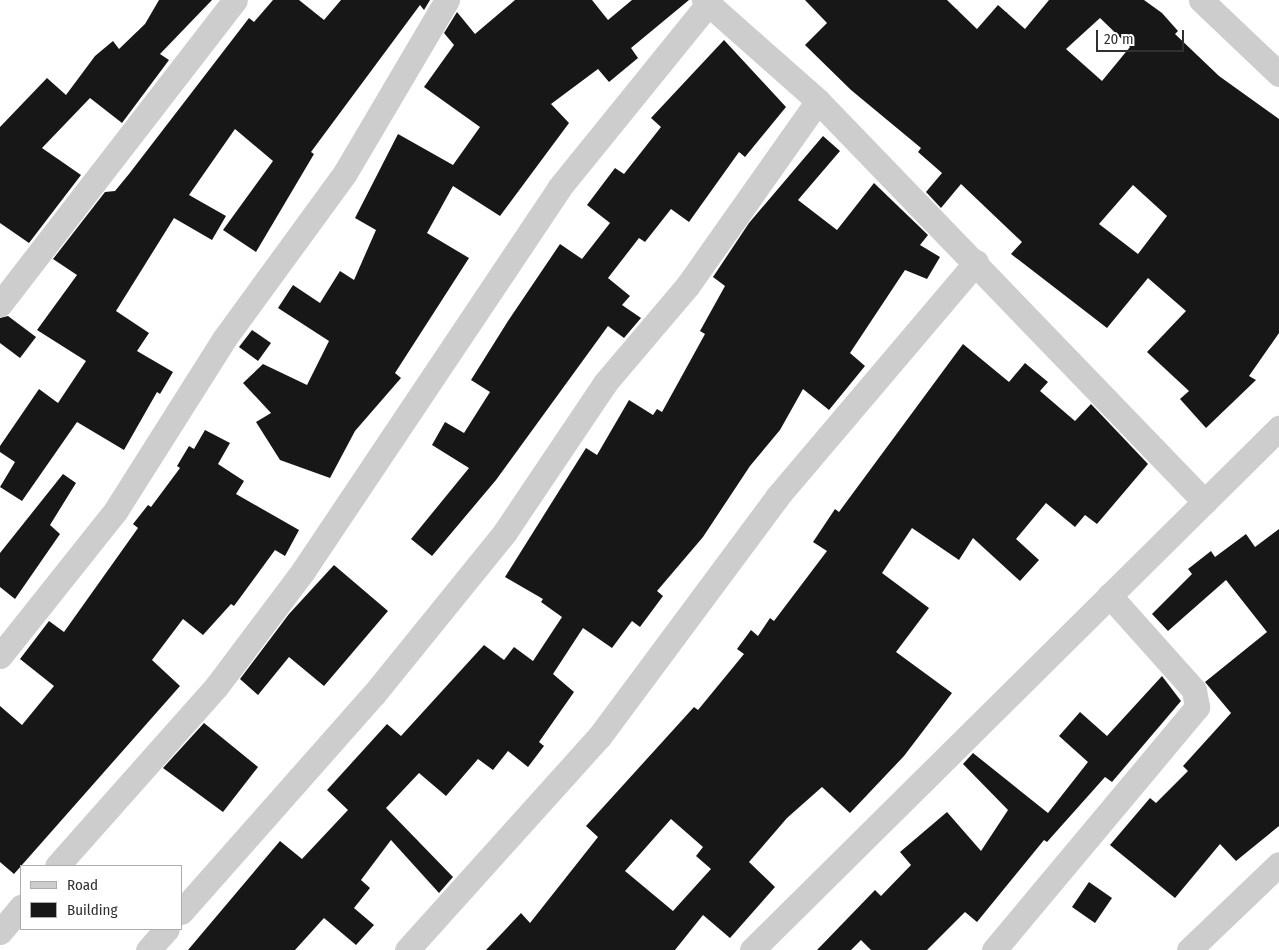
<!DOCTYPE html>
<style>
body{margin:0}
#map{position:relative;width:1279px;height:950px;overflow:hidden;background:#fff;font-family:"Fira Sans Condensed",sans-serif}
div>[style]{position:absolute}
.building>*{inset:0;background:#171717}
.street>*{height:25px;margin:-12.5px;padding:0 12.5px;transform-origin:12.5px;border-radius:12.5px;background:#cdcdcd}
span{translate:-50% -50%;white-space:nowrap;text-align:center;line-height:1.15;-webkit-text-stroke:5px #fff;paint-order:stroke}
.legend{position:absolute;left:20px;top:865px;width:162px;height:65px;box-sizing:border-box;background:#fff;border:1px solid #acacac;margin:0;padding:6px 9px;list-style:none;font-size:15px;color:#303030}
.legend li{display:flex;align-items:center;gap:10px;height:25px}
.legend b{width:25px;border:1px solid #acacac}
.scale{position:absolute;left:1096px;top:30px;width:88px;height:22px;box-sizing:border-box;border:2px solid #303030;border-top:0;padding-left:6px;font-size:15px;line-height:18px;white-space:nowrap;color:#303030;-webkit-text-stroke:4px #fff;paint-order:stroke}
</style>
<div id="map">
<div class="building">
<div style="clip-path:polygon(159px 0,212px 0,160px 54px,169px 60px,122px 123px,90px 98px,42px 148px,81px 175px,29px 243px,0 223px,0 127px,47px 78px,66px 95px,95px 56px,113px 41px,119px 49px,145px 24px)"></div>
<div style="clip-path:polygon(273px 0,299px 0,324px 20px,341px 0,430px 0,424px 10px,420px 5px,311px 152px,314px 154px,256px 252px,223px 230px,273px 161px,235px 129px,189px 195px,226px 216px,212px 240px,174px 218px,116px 311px,149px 333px,137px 351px,173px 372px,160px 394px,157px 392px,124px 450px,77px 422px,22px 501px,0 487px,15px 462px,0 452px,0 446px,39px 389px,58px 403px,86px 361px,37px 330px,77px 275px,53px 259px,105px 192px,115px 191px,129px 174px,249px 18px,254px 22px)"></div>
<div style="clip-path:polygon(515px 0,592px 0,608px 20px,632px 0,689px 0,631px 48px,638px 58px,609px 82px,598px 69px,551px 104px,569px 123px,500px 216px,453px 186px,427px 233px,469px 258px,395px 373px,401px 378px,355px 431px,330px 478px,280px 460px,256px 422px,271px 413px,243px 383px,263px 364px,307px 385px,329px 341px,278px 308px,293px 285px,320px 303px,340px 271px,354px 280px,376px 230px,355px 218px,398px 134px,453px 165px,480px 127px,424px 87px,454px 45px,444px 33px,457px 12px,475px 34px)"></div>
<div style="clip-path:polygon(evenodd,805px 0,947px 0,977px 29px,998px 5px,1025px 29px,1049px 0,1144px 0,1162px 13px,1178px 31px,1175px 34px,1219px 76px,1279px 119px,1279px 333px,1249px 376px,1256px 380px,1206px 428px,1180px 399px,1189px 391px,1147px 352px,1186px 311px,1148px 278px,1107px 328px,1011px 254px,1022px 242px,961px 184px,941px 208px,926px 192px,942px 173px,918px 152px,921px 148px,851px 90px,805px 45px,827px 23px,805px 0,1100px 18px,1130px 47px,1102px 81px,1066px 49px,1100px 18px,805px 0,1133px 185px,1167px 216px,1138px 254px,1099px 224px,1133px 185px)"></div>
<div style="clip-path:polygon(724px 40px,786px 107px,745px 157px,739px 152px,689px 222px,671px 209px,645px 242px,639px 238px,608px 278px,630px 296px,622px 305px,641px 318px,624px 338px,608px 326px,496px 480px,432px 556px,411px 539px,469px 468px,432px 445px,445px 422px,464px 433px,490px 392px,471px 380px,508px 321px,560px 244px,582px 259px,610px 223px,587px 205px,615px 168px,624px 174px,661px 127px,651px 118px)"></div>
<div style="clip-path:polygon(823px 136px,840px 151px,798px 200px,837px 230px,874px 183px,928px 235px,920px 245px,940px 257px,927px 279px,905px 270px,850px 353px,865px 366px,829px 410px,803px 389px,780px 430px,750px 466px,703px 537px,657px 591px,663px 596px,640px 627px,632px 621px,612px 648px,583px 628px,553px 674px,574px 692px,539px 742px,544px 746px,528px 767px,508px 751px,493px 770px,478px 759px,446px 796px,419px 773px,386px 808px,453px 877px,439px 893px,391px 840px,361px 880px,370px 888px,354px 908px,374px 925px,356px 945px,324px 918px,295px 950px,188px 950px,280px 841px,302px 859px,348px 810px,327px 790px,387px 724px,401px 736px,484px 645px,504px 660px,514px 647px,533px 661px,562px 617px,541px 602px,543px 599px,505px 577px,586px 448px,597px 455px,629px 400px,653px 415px,657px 409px,662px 412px,705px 334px,700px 331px,725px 286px,713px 277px,749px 223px)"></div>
<div style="clip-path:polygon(8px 316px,36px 337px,20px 358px,0 343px,0 318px)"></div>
<div style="clip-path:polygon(252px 330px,271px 343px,258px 361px,239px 347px)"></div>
<div style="clip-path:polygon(evenodd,963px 344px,1009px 382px,1025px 363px,1048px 382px,1040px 391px,1075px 421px,1091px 404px,1148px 464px,1097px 524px,1085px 515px,1075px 527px,1046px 503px,1016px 539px,1039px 560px,1020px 581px,973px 538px,959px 560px,912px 528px,882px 573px,929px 608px,896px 652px,952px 693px,904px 756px,850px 813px,822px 787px,787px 818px,749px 862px,775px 887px,730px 938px,703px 915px,675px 950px,486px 950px,521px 913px,530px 923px,598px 837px,586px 826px,694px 707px,698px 710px,744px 654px,737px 649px,751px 630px,758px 636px,770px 618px,774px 621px,827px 551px,813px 542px,835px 509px,839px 512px,963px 344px,671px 819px,703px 847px,696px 856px,711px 869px,673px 911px,625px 871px,671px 819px)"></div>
<div style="clip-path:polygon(205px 430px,230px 443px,218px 464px,244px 481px,236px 494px,299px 530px,285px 556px,275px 550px,234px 606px,231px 604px,203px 635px,183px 619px,152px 660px,180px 686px,14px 874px,0 862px,0 706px,22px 725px,54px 686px,20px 659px,49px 621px,64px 632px,138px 528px,133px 524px,148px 505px,151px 507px,180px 468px,177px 466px,189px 446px,194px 449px)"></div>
<div style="clip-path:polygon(63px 474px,76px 483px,50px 525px,60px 534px,15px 599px,0 587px,0 553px)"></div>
<div style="clip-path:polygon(1279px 529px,1279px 826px,1236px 861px,1220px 844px,1175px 898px,1110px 845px,1150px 798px,1156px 803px,1188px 771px,1183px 766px,1231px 713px,1205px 682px,1267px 632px,1226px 580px,1168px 631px,1152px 614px,1192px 574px,1188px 569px,1211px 551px,1215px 557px,1246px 534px,1255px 547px)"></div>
<div style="clip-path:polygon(334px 565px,388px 611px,324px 686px,289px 657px,258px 695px,240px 679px,289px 614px)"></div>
<div style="clip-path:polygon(1162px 676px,1181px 701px,1112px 782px,1105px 777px,1047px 842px,1044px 840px,977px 922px,965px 912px,927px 950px,871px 950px,861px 940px,851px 950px,817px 950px,875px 890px,881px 896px,911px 865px,900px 852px,947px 812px,981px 851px,1008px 810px,963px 764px,973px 753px,1048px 813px,1088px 762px,1059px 736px,1080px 712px,1107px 736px)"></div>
<div style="clip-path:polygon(204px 723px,258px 767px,223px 812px,163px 768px)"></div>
<div style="clip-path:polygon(1089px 882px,1112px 898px,1095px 923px,1072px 907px)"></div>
</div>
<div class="street">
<div style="left:704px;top:0;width:152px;rotate:41.5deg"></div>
<div style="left:818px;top:101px;width:557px;rotate:46.02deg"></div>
<div style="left:1201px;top:0;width:108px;rotate:43.5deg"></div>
<div style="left:0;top:304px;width:384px;rotate:-52.3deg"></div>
<div style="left:0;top:656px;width:186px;rotate:-51.5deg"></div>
<div style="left:116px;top:510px;width:202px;rotate:-57.7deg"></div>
<div style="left:224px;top:339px;width:205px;rotate:-53.9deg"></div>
<div style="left:345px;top:173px;width:201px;rotate:-59.5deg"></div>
<div style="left:57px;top:866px;width:239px;rotate:-48.4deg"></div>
<div style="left:216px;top:687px;width:145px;rotate:-53.1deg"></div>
<div style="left:303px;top:571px;width:461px;rotate:-56.2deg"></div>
<div style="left:559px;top:188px;width:237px;rotate:-51deg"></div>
<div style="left:181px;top:912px;width:291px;rotate:-48.5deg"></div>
<div style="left:374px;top:694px;width:208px;rotate:-51deg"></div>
<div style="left:505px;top:532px;width:179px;rotate:-56.1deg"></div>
<div style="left:605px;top:383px;width:128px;rotate:-49.7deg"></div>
<div style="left:688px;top:285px;width:225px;rotate:-54.8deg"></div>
<div style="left:0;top:932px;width:33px;rotate:-50deg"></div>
<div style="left:148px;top:950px;width:28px;rotate:-48deg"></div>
<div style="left:407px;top:950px;width:287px;rotate:-48deg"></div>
<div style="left:599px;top:737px;width:299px;rotate:-53.4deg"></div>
<div style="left:777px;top:497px;width:308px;rotate:-49.7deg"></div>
<div style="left:752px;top:950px;width:742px;rotate:-44.73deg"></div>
<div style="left:994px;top:950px;width:317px;rotate:-50.1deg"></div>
<div style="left:1197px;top:707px;width:17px;rotate:-100deg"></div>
<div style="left:1194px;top:690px;width:127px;rotate:-131.8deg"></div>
<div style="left:1189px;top:950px;width:124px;rotate:-43.7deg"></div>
</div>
<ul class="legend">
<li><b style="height:6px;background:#cdcdcd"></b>Road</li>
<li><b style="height:14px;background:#171717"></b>Building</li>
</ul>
<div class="scale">20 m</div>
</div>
